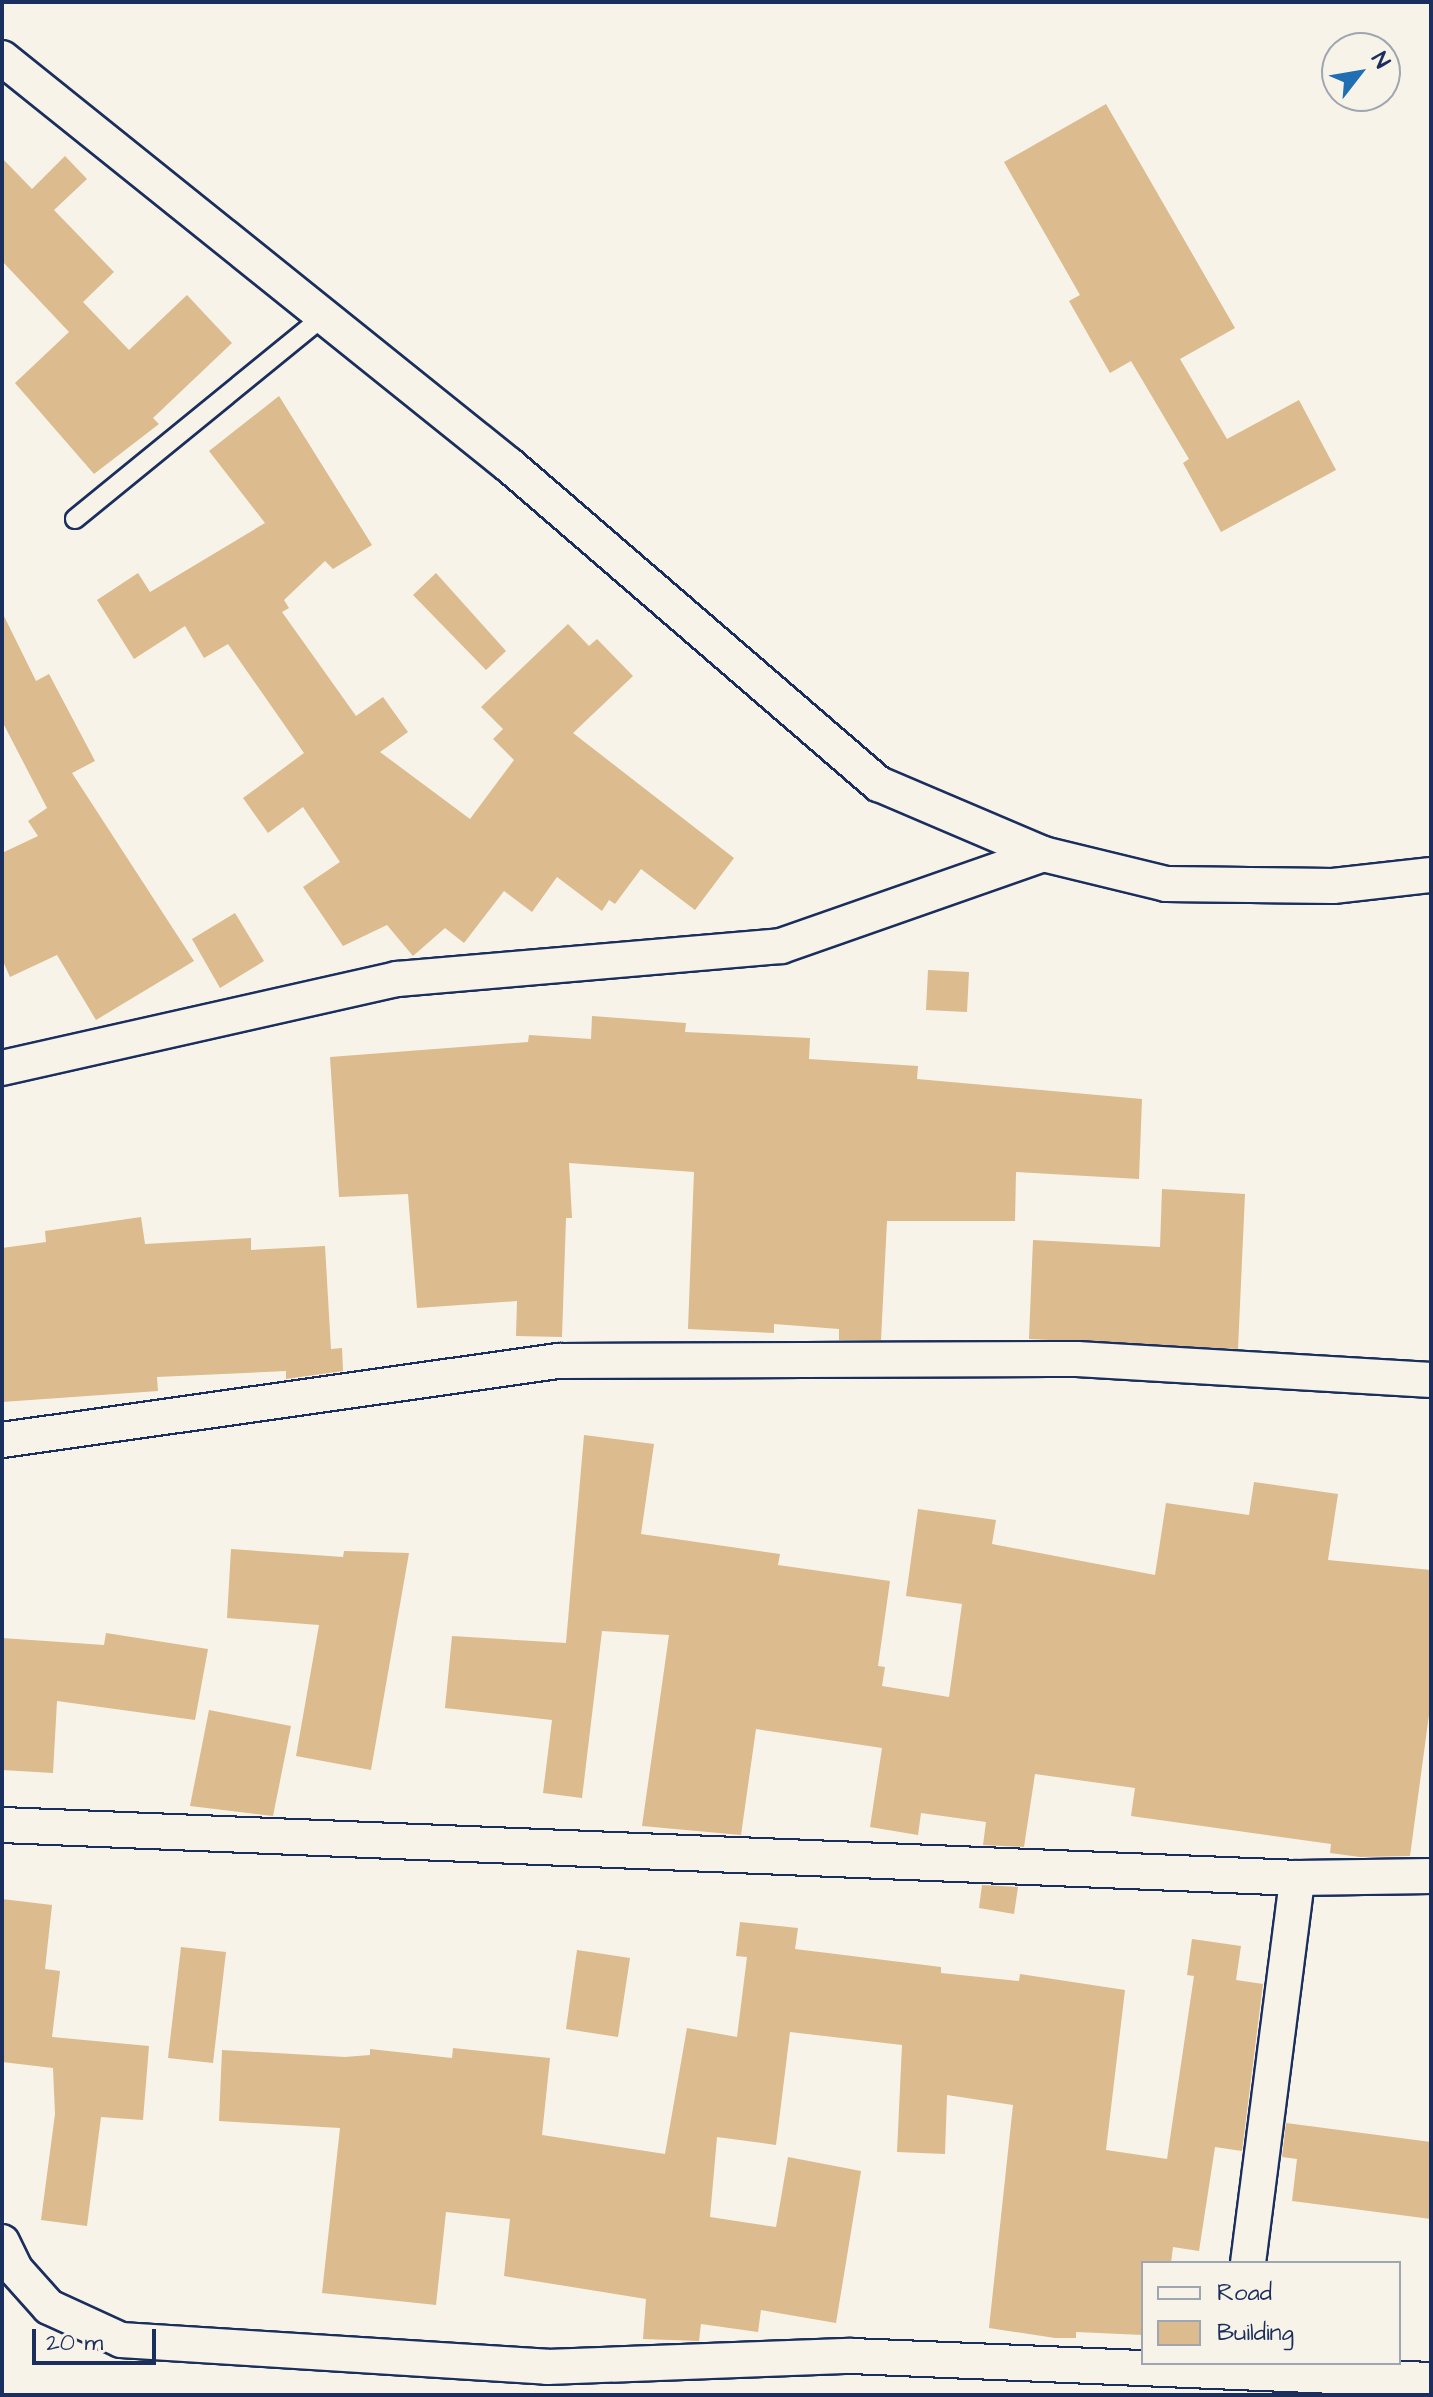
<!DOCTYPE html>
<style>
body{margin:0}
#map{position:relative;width:1433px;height:2397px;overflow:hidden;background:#f7f3e8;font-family:"Architects Daughter",sans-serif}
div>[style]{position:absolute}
.building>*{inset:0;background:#dcbb8e}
.roads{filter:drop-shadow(2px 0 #1b2f5e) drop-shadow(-2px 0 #1b2f5e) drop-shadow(0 2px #1b2f5e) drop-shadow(0 -2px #1b2f5e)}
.lane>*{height:18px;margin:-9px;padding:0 9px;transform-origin:9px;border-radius:9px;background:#f7f3e8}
.street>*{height:34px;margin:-17px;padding:0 17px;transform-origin:17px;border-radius:17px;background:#f7f3e8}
span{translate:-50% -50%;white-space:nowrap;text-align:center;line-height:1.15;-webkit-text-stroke:8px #f7f3e8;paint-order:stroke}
.frame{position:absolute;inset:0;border:4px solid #1b2f5e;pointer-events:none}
.legend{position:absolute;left:1141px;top:2261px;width:260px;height:104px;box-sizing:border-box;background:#f7f3e8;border:2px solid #9fa5b1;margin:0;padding:10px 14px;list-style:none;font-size:24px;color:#1b2f5e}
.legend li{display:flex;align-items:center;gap:16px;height:40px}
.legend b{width:40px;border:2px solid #9fa5b1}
.north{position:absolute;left:1321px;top:32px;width:80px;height:80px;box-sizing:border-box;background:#f7f3e8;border:2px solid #9fa5b1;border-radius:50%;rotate:59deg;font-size:22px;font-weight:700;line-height:32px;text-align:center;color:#1b2f5e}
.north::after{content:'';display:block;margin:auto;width:28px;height:36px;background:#1f6fb2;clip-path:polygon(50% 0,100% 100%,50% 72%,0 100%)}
.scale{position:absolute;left:32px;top:2329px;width:124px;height:36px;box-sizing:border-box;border:4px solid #1b2f5e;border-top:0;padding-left:10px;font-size:24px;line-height:28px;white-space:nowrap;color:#1b2f5e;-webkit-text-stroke:6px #f7f3e8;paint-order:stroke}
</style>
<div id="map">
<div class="building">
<div style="clip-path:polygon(1106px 104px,1235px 328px,1180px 359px,1227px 439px,1299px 400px,1336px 470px,1221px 532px,1183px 463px,1189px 459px,1131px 361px,1110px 373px,1069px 301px,1080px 295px,1004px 162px)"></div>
<div style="clip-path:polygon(65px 156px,87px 179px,54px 210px,114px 272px,83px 302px,129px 350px,187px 295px,232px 343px,153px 418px,159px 424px,94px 474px,15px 383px,69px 332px,2px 261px,2px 158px,32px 189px)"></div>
<div style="clip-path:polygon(279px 396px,372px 545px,333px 569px,325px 561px,284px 600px,289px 608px,282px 612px,356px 716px,383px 697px,408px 732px,380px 752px,470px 819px,514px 760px,493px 739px,503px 729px,481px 707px,568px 624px,589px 646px,597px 639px,633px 676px,573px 733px,734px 858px,695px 910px,641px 869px,615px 904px,609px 900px,602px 911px,557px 877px,532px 912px,504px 891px,464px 943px,445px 928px,413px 956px,387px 925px,343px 946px,303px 887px,340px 862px,303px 807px,268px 833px,243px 798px,304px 753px,228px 644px,204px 658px,185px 626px,134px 659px,97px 600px,138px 573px,150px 592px,265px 523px,209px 451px)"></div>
<div style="clip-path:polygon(436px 573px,506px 651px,486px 670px,413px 595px)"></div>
<div style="clip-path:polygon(2px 612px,36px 681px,49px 674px,95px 761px,72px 773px,194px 961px,96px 1020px,57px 955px,10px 977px,2px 959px,2px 853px,38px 836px,28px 821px,47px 808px,2px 721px)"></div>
<div style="clip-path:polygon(235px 913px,264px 961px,220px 988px,192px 939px)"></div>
<div style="clip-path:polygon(928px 970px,969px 972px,967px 1012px,926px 1010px)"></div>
<div style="clip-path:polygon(592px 1016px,686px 1023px,685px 1032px,810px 1038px,809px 1059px,918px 1066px,917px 1079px,1142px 1099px,1139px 1179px,1016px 1172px,1015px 1221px,887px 1221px,881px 1340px,839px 1340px,839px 1329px,774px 1324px,774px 1333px,688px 1329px,694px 1172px,569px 1163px,572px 1218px,566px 1218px,562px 1337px,516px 1336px,517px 1301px,417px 1308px,408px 1194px,339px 1197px,330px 1057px,528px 1042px,529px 1035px,591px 1039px)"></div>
<div style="clip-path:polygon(1162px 1189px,1245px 1194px,1238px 1349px,1029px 1339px,1033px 1240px,1160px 1247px)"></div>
<div style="clip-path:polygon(141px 1217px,145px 1244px,251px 1238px,251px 1250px,325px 1246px,331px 1349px,342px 1348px,343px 1371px,286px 1379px,286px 1371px,157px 1377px,158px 1391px,2px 1402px,2px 1248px,46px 1242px,45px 1231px)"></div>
<div style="clip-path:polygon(584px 1435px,654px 1444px,641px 1534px,780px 1554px,778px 1565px,890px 1581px,878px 1666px,885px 1667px,882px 1686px,949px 1697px,962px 1604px,906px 1596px,918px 1509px,996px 1520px,992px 1544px,1155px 1575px,1166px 1503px,1249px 1515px,1254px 1482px,1338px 1494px,1328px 1560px,1431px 1570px,1431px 1700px,1410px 1856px,1360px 1857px,1330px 1853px,1331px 1844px,1131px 1816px,1135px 1788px,1035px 1774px,1024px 1847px,983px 1845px,986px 1822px,921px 1813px,918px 1835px,870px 1827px,882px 1748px,756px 1729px,741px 1835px,642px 1826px,669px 1635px,602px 1631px,582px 1798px,543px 1793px,552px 1720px,445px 1708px,452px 1636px,566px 1643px)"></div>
<div style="clip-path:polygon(231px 1549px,343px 1557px,344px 1551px,409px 1553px,371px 1770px,296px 1756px,319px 1625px,227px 1618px)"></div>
<div style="clip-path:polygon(106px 1633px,208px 1649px,195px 1720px,57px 1701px,53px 1773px,2px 1770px,2px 1638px,104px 1645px)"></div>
<div style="clip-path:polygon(209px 1710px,291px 1726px,273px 1816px,190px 1806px)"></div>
<div style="clip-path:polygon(982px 1885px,1018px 1887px,1014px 1914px,979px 1908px)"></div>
<div style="clip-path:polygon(2px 1899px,52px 1905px,45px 1969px,60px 1971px,52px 2037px,149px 2046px,143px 2120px,101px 2117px,87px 2226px,41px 2220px,55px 2114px,53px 2068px,2px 2062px)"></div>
<div style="clip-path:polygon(740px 1922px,798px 1928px,795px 1949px,941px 1967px,941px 1973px,1019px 1981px,1020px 1974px,1125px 1990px,1106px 2150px,1167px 2159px,1194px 1976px,1187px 1975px,1192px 1939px,1241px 1946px,1236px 1980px,1263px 1984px,1242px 2151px,1215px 2147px,1199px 2251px,1173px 2247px,1171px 2263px,1143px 2263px,1143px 2335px,1076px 2332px,1076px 2338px,1055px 2338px,989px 2328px,1013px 2105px,947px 2095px,945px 2154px,897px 2152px,902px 2045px,790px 2032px,776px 2145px,717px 2137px,710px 2217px,776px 2227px,788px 2157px,861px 2171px,836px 2323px,761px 2310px,758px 2332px,701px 2324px,699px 2341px,643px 2339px,646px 2299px,504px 2276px,510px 2219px,446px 2212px,436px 2305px,322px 2293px,340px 2128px,219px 2121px,222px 2050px,345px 2057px,370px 2055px,370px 2049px,452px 2058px,453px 2048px,550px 2058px,542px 2135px,665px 2154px,687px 2028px,737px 2037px,747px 1957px,736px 1956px)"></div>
<div style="clip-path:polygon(181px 1947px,226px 1952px,213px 2063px,168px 2058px)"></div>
<div style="clip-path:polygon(577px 1950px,630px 1958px,618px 2037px,566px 2029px)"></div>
<div style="clip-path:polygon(1286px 2123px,1431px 2142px,1431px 2219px,1292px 2201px,1297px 2159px,1282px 2157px)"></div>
</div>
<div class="roads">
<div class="lane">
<div style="left:75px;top:519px;width:320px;rotate:-39.2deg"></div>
</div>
<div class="street">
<div style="left:2px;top:58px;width:650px;rotate:38.76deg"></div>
<div style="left:509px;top:465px;width:489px;rotate:40.8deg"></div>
<div style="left:879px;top:784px;width:178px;rotate:23.1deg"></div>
<div style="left:1043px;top:854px;width:127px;rotate:13.7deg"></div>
<div style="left:1166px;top:884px;width:167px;rotate:0.7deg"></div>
<div style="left:1333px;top:886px;width:99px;rotate:-6.4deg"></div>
<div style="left:2px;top:1068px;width:405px;rotate:-12.7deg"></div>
<div style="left:397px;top:979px;width:385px;rotate:-4.9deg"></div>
<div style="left:781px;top:946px;width:278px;rotate:-19.3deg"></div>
<div style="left:2px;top:1440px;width:562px;rotate:-8.09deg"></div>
<div style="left:558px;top:1361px;width:519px;rotate:-0.22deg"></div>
<div style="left:1077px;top:1359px;width:355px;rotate:3.4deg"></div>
<div style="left:2px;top:1825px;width:1296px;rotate:2.34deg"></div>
<div style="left:2px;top:2242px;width:30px;rotate:64deg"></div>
<div style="left:15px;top:2269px;width:51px;rotate:48.2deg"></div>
<div style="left:49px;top:2307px;width:79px;rotate:24.6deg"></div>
<div style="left:121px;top:2340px;width:427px;rotate:3.6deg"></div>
<div style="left:547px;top:2367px;width:304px;rotate:-2.1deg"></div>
<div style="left:851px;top:2356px;width:580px;rotate:2.37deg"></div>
<div style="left:1248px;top:2263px;width:388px;rotate:-82.7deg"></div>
<div style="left:1297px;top:1878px;width:134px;rotate:-0.9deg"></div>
</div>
</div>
<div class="frame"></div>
<ul class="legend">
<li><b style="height:10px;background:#f7f3e8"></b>Road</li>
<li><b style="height:22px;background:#dcbb8e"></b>Building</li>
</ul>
<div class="north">N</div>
<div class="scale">20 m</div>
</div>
